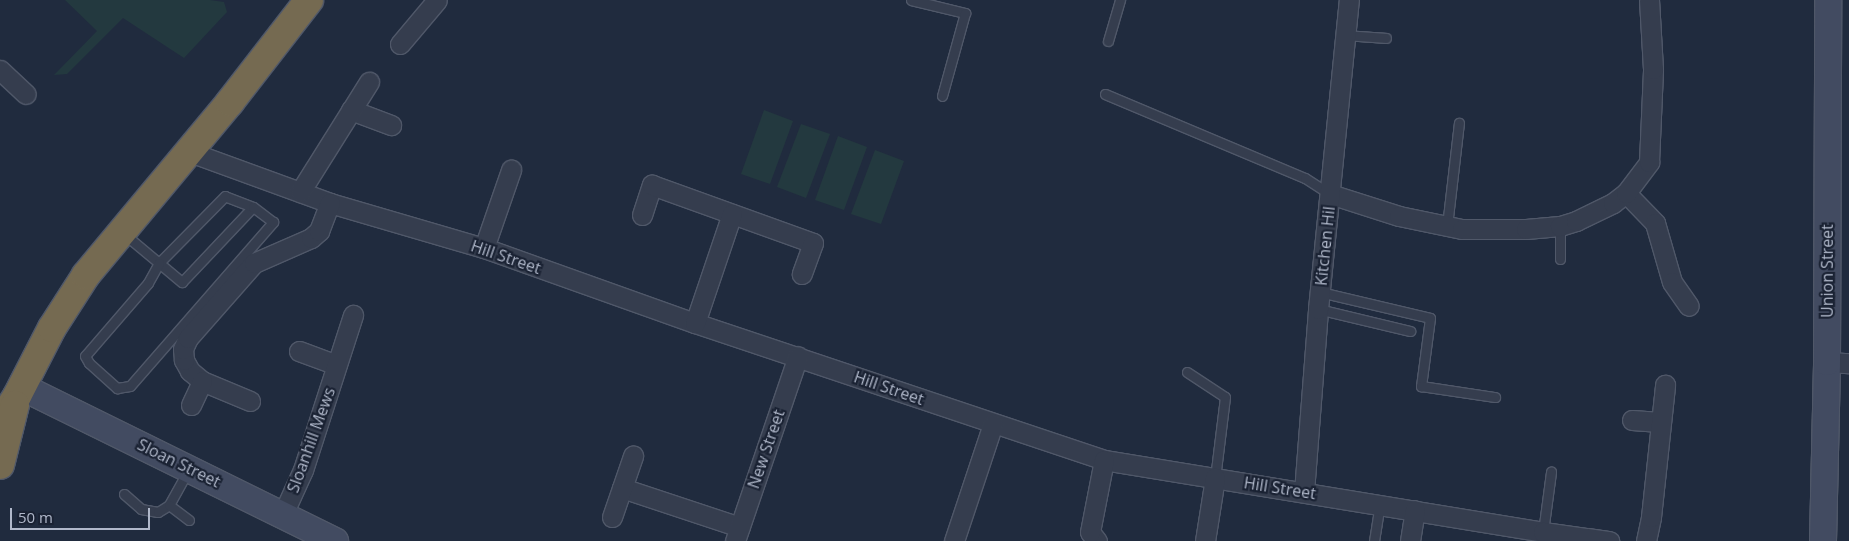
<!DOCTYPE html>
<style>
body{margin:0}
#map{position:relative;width:1849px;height:541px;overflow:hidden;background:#202b3e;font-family:"Open Sans",sans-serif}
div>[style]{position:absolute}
.green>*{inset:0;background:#23393f}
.roads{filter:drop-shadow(1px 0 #505869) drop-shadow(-1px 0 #505869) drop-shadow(0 1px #505869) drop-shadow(0 -1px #505869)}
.lane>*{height:9px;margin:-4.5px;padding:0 4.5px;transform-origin:4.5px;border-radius:4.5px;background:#353d4e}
.street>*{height:19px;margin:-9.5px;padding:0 9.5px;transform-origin:9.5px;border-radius:9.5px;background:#353d4e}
.secondary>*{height:26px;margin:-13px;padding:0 13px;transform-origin:13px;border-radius:13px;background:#424b61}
.highway>*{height:28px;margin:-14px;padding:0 14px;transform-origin:14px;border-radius:14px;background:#756a51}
span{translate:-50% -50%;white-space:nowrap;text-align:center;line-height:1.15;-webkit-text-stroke:4.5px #1a2233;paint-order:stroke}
.street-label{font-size:16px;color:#b0b8ca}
.scale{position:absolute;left:10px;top:508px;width:140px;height:22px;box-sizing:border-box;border:2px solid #b0b8ca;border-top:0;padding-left:6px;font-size:15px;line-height:18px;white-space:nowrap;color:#b0b8ca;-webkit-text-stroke:4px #1a2233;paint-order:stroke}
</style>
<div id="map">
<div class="green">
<div style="clip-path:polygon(65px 0,210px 0,224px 2px,227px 12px,184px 58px,123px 18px,67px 74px,54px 75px,97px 31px)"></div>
<div style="clip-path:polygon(764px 110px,793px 121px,770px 184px,741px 174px)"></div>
<div style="clip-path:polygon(801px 124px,830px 134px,806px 198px,777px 187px)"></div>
<div style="clip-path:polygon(838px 136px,867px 147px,844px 210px,815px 200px)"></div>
<div style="clip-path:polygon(875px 150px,904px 161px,881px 224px,851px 214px)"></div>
</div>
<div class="roads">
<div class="lane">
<div style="left:911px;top:0;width:56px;rotate:13.5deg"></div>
<div style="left:965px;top:13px;width:86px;rotate:105.5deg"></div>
<div style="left:1345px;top:35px;width:41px;rotate:4.2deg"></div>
<div style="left:1108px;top:41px;width:43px;rotate:-73.7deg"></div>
<div style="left:1105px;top:94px;width:217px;rotate:22.8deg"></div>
<div style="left:1305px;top:178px;width:30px;rotate:33deg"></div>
<div style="left:1447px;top:226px;width:104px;rotate:-83.4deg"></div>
<div style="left:1560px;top:226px;width:33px;rotate:90deg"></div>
<div style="left:123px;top:233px;width:47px;rotate:39.8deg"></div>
<div style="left:159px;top:263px;width:30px;rotate:40deg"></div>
<div style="left:182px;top:282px;width:103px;rotate:-46.6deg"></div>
<div style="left:253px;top:207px;width:30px;rotate:-159deg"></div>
<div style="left:225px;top:196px;width:94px;rotate:134.6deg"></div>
<div style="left:159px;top:263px;width:23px;rotate:119deg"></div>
<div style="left:148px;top:283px;width:96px;rotate:130.8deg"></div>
<div style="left:85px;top:356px;width:8px;rotate:60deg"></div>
<div style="left:89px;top:363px;width:38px;rotate:42deg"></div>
<div style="left:117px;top:388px;width:13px;rotate:-9deg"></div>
<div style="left:130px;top:386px;width:218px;rotate:-48.9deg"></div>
<div style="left:273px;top:222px;width:25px;rotate:-143deg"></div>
<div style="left:1320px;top:292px;width:113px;rotate:13.3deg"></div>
<div style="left:1430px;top:318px;width:69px;rotate:97.5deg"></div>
<div style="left:1421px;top:386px;width:75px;rotate:8.5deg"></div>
<div style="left:1318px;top:309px;width:95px;rotate:13.4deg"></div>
<div style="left:1187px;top:372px;width:45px;rotate:33.3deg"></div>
<div style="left:1225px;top:397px;width:82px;rotate:97deg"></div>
<div style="left:124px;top:494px;width:23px;rotate:41deg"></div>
<div style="left:141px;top:509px;width:17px;rotate:10deg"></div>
<div style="left:158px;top:512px;width:13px;rotate:-32deg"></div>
<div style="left:169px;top:505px;width:39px;rotate:-61deg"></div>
<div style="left:169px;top:505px;width:25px;rotate:37deg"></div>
<div style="left:1543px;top:532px;width:61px;rotate:-82.4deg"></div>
<div style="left:1374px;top:541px;width:36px;rotate:-81deg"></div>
</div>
<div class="street">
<div style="left:400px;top:44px;width:57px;rotate:-49.9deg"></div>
<div style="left:0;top:70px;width:35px;rotate:43deg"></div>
<div style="left:351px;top:110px;width:43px;rotate:20.6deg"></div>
<div style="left:190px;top:152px;width:149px;rotate:20deg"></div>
<div style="left:330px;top:203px;width:160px;rotate:16.3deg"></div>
<div style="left:484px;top:248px;width:224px;rotate:19.6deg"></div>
<div style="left:695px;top:323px;width:431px;rotate:18.5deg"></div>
<div style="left:1104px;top:460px;width:445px;rotate:9.3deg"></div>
<div style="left:1543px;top:532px;width:67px;rotate:7.8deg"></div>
<div style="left:300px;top:192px;width:130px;rotate:-57.9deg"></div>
<div style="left:1626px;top:193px;width:42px;rotate:46deg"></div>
<div style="left:1655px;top:223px;width:61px;rotate:73.9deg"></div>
<div style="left:1672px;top:282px;width:29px;rotate:55deg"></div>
<div style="left:1330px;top:194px;width:72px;rotate:17.7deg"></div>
<div style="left:1399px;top:216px;width:64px;rotate:11.7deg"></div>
<div style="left:1462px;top:229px;width:64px"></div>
<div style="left:1526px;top:229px;width:34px;rotate:-5deg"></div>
<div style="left:1560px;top:226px;width:17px;rotate:-17deg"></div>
<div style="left:1576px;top:221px;width:41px;rotate:-25.9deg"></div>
<div style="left:1613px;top:203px;width:16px;rotate:-38deg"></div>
<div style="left:1626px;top:193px;width:39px;rotate:-53deg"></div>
<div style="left:1649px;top:162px;width:93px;rotate:-87.5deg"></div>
<div style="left:1653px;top:69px;width:69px;rotate:-93.3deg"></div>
<div style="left:642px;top:215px;width:32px;rotate:-72deg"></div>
<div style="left:652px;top:185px;width:171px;rotate:19.8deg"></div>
<div style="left:813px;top:243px;width:33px;rotate:110deg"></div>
<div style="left:484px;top:248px;width:83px;rotate:-70.9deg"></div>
<div style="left:695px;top:323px;width:115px;rotate:-71.3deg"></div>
<div style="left:299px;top:351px;width:40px;rotate:20.2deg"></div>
<div style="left:1827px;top:362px;width:22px;rotate:3deg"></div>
<div style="left:250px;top:401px;width:52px;rotate:-157.4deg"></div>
<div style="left:202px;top:381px;width:16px;rotate:-140deg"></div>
<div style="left:190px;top:371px;width:13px;rotate:-119deg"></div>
<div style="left:184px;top:360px;width:11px;rotate:-95deg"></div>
<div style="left:183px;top:349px;width:12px;rotate:-66deg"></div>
<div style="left:188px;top:338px;width:100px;rotate:-48.7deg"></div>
<div style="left:254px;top:263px;width:62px;rotate:-23.7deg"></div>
<div style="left:311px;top:238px;width:11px;rotate:-41deg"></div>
<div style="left:319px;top:231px;width:30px;rotate:-69deg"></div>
<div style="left:191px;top:405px;width:26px;rotate:-65deg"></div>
<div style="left:1632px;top:420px;width:28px;rotate:4deg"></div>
<div style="left:622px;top:488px;width:124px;rotate:18.3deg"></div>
<div style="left:1304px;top:492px;width:184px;rotate:-85.6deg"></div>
<div style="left:1318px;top:309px;width:311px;rotate:-84.3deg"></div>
<div style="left:283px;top:514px;width:48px;rotate:-65.6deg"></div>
<div style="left:303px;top:470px;width:163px;rotate:-72.1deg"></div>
<div style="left:612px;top:517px;width:65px;rotate:-71deg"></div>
<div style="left:735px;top:541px;width:195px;rotate:-71.2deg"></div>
<div style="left:954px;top:541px;width:123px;rotate:-71.6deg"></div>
<div style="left:1097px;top:541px;width:11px;rotate:-128deg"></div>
<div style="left:1090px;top:532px;width:73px;rotate:-79deg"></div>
<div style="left:1205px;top:541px;width:64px;rotate:-81deg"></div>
<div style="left:1410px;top:541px;width:31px;rotate:-81deg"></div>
<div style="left:1646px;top:541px;width:25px;rotate:-78deg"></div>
<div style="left:1651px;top:517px;width:133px;rotate:-83.9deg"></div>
</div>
<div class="secondary">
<div style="left:22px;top:387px;width:349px;rotate:26.2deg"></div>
<div style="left:1823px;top:541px;width:179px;rotate:-88.7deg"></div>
<div style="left:1827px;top:362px;width:362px;rotate:-89.8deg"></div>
</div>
<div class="highway">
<div style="left:0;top:423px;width:32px;rotate:-58deg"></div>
<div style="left:17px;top:396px;width:76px;rotate:-62.8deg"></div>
<div style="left:52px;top:328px;width:63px;rotate:-57.3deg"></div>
<div style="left:86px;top:275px;width:225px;rotate:-50.2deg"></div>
<div style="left:230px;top:102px;width:129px;rotate:-52.2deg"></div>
<div style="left:0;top:465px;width:62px;rotate:-76deg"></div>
</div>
</div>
<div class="street-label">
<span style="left:1325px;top:246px;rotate:-84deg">Kitchen Hil</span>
<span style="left:506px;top:257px;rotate:19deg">Hill Street</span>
<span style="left:1827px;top:271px;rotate:-90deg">Union Street</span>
<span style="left:889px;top:388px;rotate:19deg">Hill Street</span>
<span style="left:311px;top:440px;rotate:-70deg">Sloanhill Mews</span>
<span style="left:766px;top:449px;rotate:-71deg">New Street</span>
<span style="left:179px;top:463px;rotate:26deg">Sloan Street</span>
<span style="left:1280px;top:488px;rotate:9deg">Hill Street</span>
</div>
<div class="scale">50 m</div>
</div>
